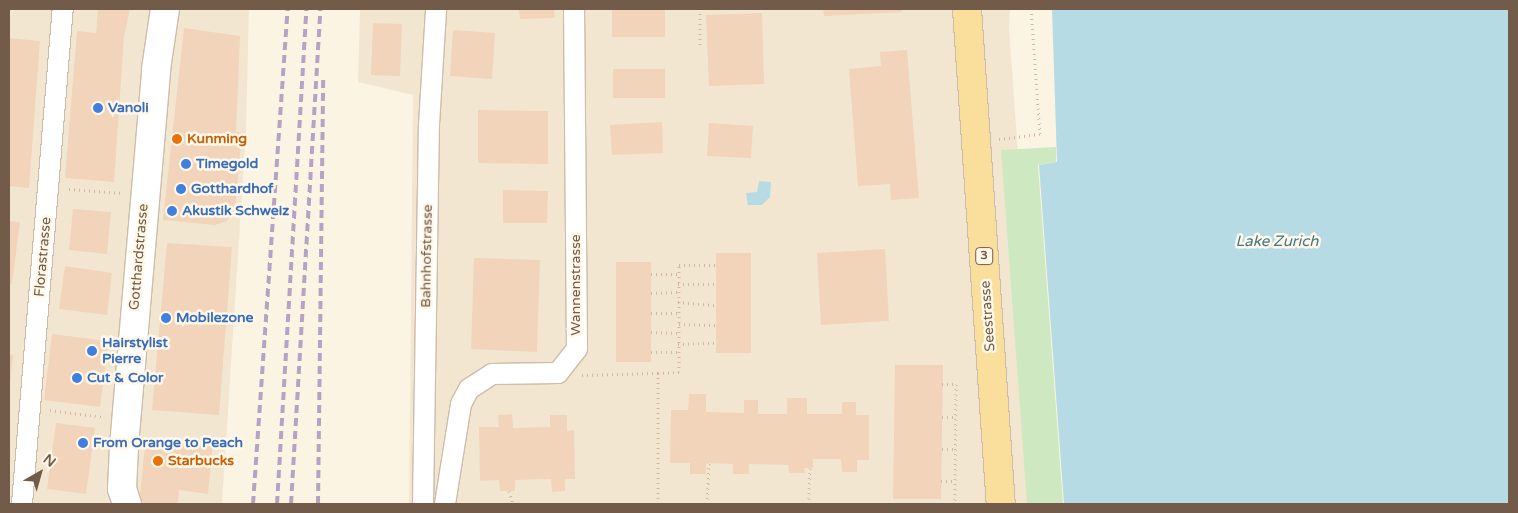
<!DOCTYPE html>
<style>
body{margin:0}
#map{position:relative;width:1518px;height:513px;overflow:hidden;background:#fcf4e2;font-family:"Varela Round",sans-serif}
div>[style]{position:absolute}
.residential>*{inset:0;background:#f3e6d1}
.green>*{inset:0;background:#cee9c1}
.water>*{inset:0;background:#b7dbe5}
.building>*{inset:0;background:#f1d4ba}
.path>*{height:3px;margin-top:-1.5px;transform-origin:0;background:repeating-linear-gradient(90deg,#d5b89e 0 1px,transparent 0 5px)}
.roads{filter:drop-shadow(1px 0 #cdbca9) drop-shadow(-1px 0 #cdbca9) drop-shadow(0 1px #cdbca9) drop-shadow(0 -1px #cdbca9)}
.street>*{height:20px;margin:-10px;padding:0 10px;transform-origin:10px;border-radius:10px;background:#fff}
.secondary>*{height:28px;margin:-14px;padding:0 14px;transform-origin:14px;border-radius:14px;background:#fff}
.primary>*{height:28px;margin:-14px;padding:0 14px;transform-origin:14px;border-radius:14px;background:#fade9b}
.rail>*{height:4px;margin-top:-2px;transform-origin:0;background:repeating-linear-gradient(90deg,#b7a2c5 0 8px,transparent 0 13px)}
.dots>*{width:14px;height:14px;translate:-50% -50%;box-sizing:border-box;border:2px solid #fff8e8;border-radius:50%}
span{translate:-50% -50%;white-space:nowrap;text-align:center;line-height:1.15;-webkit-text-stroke:5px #fff8e8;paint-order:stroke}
.shield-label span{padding:1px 4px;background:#fff8e8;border:1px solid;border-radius:4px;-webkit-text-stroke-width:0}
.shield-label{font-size:12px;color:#735b49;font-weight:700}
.shop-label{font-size:14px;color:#366cbe;font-weight:700}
.left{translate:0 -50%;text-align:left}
.food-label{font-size:14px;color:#c56008;font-weight:700}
.street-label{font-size:14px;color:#735b49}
.water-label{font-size:15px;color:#437686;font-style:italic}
.frame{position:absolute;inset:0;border:10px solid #735b49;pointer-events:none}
.north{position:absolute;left:15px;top:448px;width:50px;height:50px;-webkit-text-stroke:4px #fff8e8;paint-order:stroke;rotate:38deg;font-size:14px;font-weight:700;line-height:20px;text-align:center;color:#735b49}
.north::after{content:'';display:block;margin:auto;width:18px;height:22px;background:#735b49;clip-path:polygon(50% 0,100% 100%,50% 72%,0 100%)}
</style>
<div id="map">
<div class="residential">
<div style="clip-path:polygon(9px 9px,249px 9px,246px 132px,222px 504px,9px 504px)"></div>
<div style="clip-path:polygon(360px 9px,1010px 9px,1009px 28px,1043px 504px,409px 504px,413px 95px,358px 82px)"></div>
</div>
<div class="green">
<div style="clip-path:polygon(1056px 147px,1056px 162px,1038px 165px,1063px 504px,1027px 504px,1001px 150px)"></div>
</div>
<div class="water">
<div style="clip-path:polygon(1052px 9px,1509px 9px,1509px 504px,1064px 504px,1039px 165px,1057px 162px)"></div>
<div style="clip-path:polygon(759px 181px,771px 182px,770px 197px,762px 205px,748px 205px,746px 193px,757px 192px)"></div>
</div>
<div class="building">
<div style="clip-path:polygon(98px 9px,130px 9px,124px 37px,114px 182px,65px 178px,77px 31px,96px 33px)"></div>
<div style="clip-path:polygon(519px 9px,554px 9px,555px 18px,520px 19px)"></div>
<div style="clip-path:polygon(612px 9px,665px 9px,665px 37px,612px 37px)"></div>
<div style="clip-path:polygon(823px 9px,902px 9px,902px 12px,824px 16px)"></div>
<div style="clip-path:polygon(762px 13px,764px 84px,709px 86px,706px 15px)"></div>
<div style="clip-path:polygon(373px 23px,402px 24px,400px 76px,371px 75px)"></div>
<div style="clip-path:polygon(184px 28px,240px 36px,236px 132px,242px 133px,235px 209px,227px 221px,215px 225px,163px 220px)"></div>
<div style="clip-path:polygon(453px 30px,495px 33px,492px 79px,450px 76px)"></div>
<div style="clip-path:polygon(9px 38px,40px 41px,29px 188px,9px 186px)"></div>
<div style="clip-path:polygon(907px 50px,919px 198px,891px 200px,890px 184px,858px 186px,849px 69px,881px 66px,880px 52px)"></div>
<div style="clip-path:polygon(613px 69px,665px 69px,665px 98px,613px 98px)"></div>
<div style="clip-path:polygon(478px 110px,548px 111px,548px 164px,478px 163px)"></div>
<div style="clip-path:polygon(662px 122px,663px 153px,612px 155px,610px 125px)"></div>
<div style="clip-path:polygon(709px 123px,753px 126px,751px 158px,707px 156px)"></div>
<div style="clip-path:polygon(503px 190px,548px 191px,547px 223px,503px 223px)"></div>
<div style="clip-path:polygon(73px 209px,111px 212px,107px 254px,69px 250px)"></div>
<div style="clip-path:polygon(9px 221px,20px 222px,12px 284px,9px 284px)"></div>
<div style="clip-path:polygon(167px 243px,232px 247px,219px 415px,152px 410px)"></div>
<div style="clip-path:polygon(885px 249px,889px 321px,821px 325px,817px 253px)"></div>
<div style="clip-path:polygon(716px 253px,751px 253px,751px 353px,716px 353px)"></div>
<div style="clip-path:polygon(474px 258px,540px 260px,537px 352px,471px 349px)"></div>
<div style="clip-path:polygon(616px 262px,651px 262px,651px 362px,616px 362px)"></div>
<div style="clip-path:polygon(65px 266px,112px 273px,107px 315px,59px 309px)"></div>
<div style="clip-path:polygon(52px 334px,108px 341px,100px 407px,44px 400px)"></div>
<div style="clip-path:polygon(9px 354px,13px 355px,10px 385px,9px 385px)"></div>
<div style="clip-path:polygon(895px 365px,943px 365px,941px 499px,893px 499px)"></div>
<div style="clip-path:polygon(689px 394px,706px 394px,706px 412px,744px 413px,744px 400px,758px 400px,758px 414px,787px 414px,787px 398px,807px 398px,807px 414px,842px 414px,842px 402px,856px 402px,856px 415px,869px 415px,869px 460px,857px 460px,857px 472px,842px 472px,841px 459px,813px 459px,813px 468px,804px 468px,805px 473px,789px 473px,788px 465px,749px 464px,749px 474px,733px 474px,733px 464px,706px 463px,706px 474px,690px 474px,690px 463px,670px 463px,671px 410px,688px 410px)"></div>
<div style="clip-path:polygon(512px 414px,513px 428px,550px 427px,550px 415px,567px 415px,567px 431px,574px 430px,575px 479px,565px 479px,565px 491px,552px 492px,551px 479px,515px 480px,515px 491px,500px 491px,499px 480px,480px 481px,479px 427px,499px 427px,498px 415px)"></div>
<div style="clip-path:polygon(56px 423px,95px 428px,86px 494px,47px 489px)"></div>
<div style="clip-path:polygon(146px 437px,213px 442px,208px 494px,179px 490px,178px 504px,139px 504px)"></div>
</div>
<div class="path">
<div style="left:700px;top:9px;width:36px;rotate:90deg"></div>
<div style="left:999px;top:139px;width:41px;rotate:-7deg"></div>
<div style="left:1040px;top:134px;width:125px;rotate:-94.1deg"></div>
<div style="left:69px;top:189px;width:54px;rotate:4.2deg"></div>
<div style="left:651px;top:274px;width:28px"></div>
<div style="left:678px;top:284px;width:38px"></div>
<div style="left:651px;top:293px;width:27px;rotate:-2deg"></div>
<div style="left:678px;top:302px;width:38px;rotate:5deg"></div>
<div style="left:651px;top:313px;width:28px"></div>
<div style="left:679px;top:324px;width:37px;rotate:2deg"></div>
<div style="left:651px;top:332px;width:28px;rotate:2deg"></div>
<div style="left:678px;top:344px;width:38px;rotate:-2deg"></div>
<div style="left:651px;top:352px;width:27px"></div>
<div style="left:658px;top:373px;width:21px;rotate:-3deg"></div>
<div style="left:679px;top:372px;width:107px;rotate:-90deg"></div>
<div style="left:679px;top:265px;width:37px"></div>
<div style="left:582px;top:375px;width:76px;rotate:-1.5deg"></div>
<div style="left:658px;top:373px;width:131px;rotate:90deg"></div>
<div style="left:942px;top:384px;width:14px"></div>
<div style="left:956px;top:384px;width:120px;rotate:90.5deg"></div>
<div style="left:50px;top:410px;width:53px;rotate:7.5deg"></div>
<div style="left:942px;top:417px;width:13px"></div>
<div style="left:942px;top:449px;width:13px"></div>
<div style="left:709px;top:463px;width:41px;rotate:92.8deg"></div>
<div style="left:707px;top:504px;width:5px"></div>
<div style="left:810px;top:468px;width:36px;rotate:92deg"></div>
<div style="left:809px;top:504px;width:7px"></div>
<div style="left:941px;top:481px;width:14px"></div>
<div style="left:509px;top:491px;width:14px;rotate:73deg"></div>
</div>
<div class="roads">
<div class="street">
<div style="left:22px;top:504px;width:497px;rotate:-85.3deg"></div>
<div style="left:423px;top:504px;width:379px;rotate:-89.1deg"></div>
<div style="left:429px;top:125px;width:116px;rotate:-86.5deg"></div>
<div style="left:445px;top:504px;width:101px;rotate:-80.9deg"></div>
<div style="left:461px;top:404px;width:17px;rotate:-62deg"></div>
<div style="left:469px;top:389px;width:27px;rotate:-33deg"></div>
<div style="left:492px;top:374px;width:66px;rotate:-0.9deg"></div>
<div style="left:558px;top:373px;width:31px;rotate:-52deg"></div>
<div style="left:577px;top:349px;width:340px;rotate:-90.5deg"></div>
</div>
<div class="secondary">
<div style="left:127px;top:504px;width:16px;rotate:-108deg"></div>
<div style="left:122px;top:489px;width:43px;rotate:-87.3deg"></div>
<div style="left:124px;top:446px;width:378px;rotate:-85.1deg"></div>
<div style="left:156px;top:69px;width:61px;rotate:-81.5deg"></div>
</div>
<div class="primary">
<div style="left:967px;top:9px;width:496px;rotate:86.1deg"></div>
</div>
</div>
<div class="rail">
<div style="left:253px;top:504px;width:496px;rotate:-86deg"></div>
<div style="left:277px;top:504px;width:496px;rotate:-86.6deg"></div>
<div style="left:291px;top:504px;width:496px;rotate:-86.6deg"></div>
<div style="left:318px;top:504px;width:425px;rotate:-89.3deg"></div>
</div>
<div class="dots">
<div style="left:98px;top:108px;background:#3f7fe0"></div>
<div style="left:177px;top:139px;background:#e8710a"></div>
<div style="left:186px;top:164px;background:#3f7fe0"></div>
<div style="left:181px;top:189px;background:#3f7fe0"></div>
<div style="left:172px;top:211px;background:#3f7fe0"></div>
<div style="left:166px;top:318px;background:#3f7fe0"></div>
<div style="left:92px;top:351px;background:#3f7fe0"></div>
<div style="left:77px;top:378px;background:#3f7fe0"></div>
<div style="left:83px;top:443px;background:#3f7fe0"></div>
<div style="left:158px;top:461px;background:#e8710a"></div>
</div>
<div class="shield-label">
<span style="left:984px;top:256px">3</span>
</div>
<div class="shop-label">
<span class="left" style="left:108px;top:108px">Vanoli</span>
<span class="left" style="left:196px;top:164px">Timegold</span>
<span class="left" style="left:191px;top:189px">Gotthardhof</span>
<span class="left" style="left:182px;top:211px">Akustik Schweiz</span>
<span class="left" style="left:176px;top:318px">Mobilezone</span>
<span class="left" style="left:102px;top:351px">Hairstylist<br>Pierre</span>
<span class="left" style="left:87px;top:378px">Cut &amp; Color</span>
<span class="left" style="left:93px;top:443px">From Orange to Peach</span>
</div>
<div class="food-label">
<span class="left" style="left:187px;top:139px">Kunming</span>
<span class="left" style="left:168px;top:461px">Starbucks</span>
</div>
<div class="street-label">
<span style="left:427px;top:256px;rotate:-89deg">Bahnhofstrasse</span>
<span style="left:43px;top:257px;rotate:-85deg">Florastrasse</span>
<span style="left:139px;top:257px;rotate:-85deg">Gotthardstrasse</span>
<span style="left:576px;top:285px;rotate:-90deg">Wannenstrasse</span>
<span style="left:988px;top:316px;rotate:-94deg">Seestrasse</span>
</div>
<div class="water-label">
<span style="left:1277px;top:242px">Lake Zurich</span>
</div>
<div class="frame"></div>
<div class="north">N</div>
</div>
